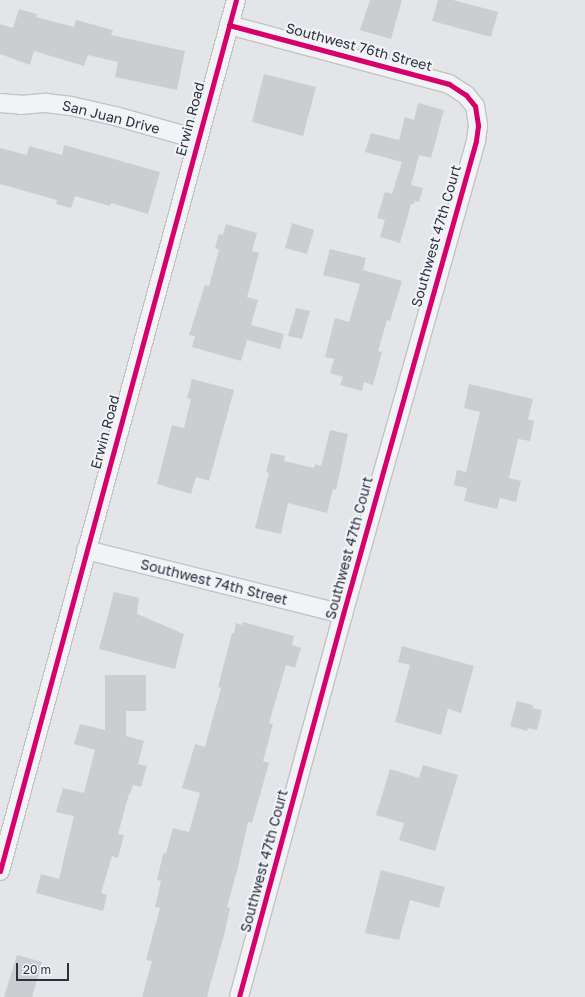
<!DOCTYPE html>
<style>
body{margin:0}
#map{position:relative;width:585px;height:997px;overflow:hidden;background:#e3e5e8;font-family:"Golos Text",sans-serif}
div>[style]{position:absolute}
.building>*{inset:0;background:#cccdd0}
.roads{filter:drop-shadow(1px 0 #c2c3c6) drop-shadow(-1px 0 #c2c3c6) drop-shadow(0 1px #c2c3c6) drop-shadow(0 -1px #c2c3c6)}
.minor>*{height:18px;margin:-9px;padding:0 9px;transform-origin:9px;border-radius:9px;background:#f2f3f5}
.cycleway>*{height:5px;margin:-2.5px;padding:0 2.5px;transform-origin:2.5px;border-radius:2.5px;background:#d6006c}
span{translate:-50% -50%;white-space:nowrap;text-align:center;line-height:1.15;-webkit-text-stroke:4px #f2f3f7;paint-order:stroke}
.street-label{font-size:14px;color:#2c313f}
.scale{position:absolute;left:16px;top:963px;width:53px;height:18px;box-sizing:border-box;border:2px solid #2c313f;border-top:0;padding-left:5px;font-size:12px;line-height:14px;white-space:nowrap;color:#2c313f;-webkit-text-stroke:3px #f2f3f7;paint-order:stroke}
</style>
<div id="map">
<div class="building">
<div style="clip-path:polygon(370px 0,402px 0,391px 39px,360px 30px)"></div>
<div style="clip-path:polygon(438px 0,453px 0,498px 12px,491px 37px,432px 21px)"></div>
<div style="clip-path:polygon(19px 9px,37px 14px,36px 17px,74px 27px,76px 20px,113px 30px,111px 35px,185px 51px,177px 90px,115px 77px,118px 62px,88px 55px,84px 66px,34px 51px,30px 65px,0 54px,0 24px,13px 28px)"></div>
<div style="clip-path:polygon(264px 74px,316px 87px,303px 136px,252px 122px)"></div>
<div style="clip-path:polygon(418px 103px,444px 110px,431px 158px,419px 155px,411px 185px,423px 188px,419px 202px,415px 201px,414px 204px,411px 204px,400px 243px,380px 237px,385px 220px,377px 218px,385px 192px,392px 194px,402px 162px,365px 152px,371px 133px,399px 140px,405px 117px,414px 120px)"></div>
<div style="clip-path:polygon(64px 145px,160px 172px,148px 214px,111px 203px,110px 206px,75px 196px,71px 208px,56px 204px,57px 200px,0 184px,0 148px,27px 155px,29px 146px,62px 155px)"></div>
<div style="clip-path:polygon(292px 223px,314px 230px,307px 254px,285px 248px)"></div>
<div style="clip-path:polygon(226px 224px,257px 233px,252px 251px,259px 253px,247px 297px,258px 300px,251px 325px,284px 334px,280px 349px,247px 340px,241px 361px,192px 347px,195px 336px,189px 335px,205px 285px,209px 286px,219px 250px,215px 248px,219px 234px,223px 235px)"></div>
<div style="clip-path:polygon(330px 249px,366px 258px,363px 270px,402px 281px,390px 321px,387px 320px,378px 351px,382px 352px,373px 385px,364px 382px,362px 391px,340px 385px,343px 377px,330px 373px,334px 359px,325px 357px,335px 318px,349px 322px,360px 284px,323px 275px)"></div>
<div style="clip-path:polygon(296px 308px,310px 311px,302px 339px,288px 336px)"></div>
<div style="clip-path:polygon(192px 379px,234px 390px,209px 481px,196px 477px,191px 494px,157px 484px,172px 425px,184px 428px,191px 399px,187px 398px)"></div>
<div style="clip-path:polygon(469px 384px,533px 399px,528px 419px,534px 421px,530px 441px,518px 439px,509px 478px,521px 481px,516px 502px,500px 498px,497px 509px,464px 501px,467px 488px,454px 485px,457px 470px,466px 472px,480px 412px,464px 408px)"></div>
<div style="clip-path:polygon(330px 430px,348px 434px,336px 490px,333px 489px,327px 513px,288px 503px,281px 534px,255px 528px,269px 473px,266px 472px,271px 453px,285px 456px,284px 461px,314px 468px,315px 464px,321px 466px)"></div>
<div style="clip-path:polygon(114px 592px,139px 598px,137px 614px,184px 634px,175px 669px,99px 649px)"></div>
<div style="clip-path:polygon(243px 622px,294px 636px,292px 645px,301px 648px,295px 668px,286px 665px,269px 723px,273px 724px,263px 761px,269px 763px,252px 823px,248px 822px,238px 867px,227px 907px,230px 908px,224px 935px,209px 989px,207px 997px,142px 997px,152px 961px,146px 960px,160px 908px,155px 907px,161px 881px,157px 880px,163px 854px,166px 853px,173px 828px,189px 832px,200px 793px,182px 788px,195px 744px,205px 747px,221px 688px,218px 687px,232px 633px,234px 633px,236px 623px,242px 625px)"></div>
<div style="clip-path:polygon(402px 646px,474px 666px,461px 713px,448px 709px,441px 735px,395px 722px,410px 665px,398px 662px)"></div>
<div style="clip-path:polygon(105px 675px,146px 675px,146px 711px,126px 711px,126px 736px,144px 741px,138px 764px,147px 766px,141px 787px,133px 785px,130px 794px,129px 794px,118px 834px,124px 835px,118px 858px,112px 856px,101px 893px,107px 895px,103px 911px,36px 893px,41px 874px,59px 879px,74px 816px,56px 812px,63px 788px,84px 793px,95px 750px,74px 744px,80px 724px,105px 730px)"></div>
<div style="clip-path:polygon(517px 701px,533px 705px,533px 708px,542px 710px,537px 730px,528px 728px,527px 731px,510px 726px)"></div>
<div style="clip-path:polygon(423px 765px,458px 775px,435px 851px,399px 840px,404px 823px,376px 815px,390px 769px,419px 778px)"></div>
<div style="clip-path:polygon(381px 870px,445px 887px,439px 908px,410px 900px,399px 940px,365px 933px)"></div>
<div style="clip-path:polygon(17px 955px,42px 962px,32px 997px,4px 997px)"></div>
</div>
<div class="roads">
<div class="minor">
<div style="left:229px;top:25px;width:228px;rotate:15deg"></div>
<div style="left:449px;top:84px;width:20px;rotate:33deg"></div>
<div style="left:466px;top:95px;width:14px;rotate:51deg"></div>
<div style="left:475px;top:106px;width:20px;rotate:81deg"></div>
<div style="left:478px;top:126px;width:15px;rotate:98deg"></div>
<div style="left:476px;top:141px;width:491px;rotate:105.7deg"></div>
<div style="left:343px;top:614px;width:397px;rotate:105.2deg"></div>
<div style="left:0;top:103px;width:21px;rotate:5deg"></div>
<div style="left:21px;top:105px;width:25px;rotate:-5deg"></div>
<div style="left:46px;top:103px;width:25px;rotate:7deg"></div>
<div style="left:71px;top:106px;width:45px;rotate:12.8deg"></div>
<div style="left:115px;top:116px;width:85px;rotate:15.7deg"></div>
<div style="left:86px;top:550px;width:265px;rotate:14deg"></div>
<div style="left:0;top:871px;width:902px;rotate:-74.84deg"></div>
</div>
</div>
<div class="cycleway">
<div style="left:229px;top:25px;width:228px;rotate:15deg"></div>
<div style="left:449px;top:84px;width:20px;rotate:33deg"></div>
<div style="left:466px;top:95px;width:14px;rotate:51deg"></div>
<div style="left:475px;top:106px;width:20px;rotate:81deg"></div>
<div style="left:478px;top:126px;width:15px;rotate:98deg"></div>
<div style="left:476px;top:141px;width:491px;rotate:105.7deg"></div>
<div style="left:343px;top:614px;width:397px;rotate:105.2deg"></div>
<div style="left:0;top:871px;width:902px;rotate:-74.84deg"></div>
</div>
<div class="street-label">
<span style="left:359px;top:47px;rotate:15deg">Southwest 76th Street</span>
<span style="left:111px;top:117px;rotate:14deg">San Juan Drive</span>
<span style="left:190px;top:119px;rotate:-75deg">Erwin Road</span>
<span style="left:436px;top:236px;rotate:-74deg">Southwest 47th Court</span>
<span style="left:105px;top:432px;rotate:-75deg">Erwin Road</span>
<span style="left:349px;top:548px;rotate:-75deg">Southwest 47th Court</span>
<span style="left:214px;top:582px;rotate:14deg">Southwest 74th Street</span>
<span style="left:264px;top:861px;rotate:-75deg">Southwest 47th Court</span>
</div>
<div class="scale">20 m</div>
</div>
